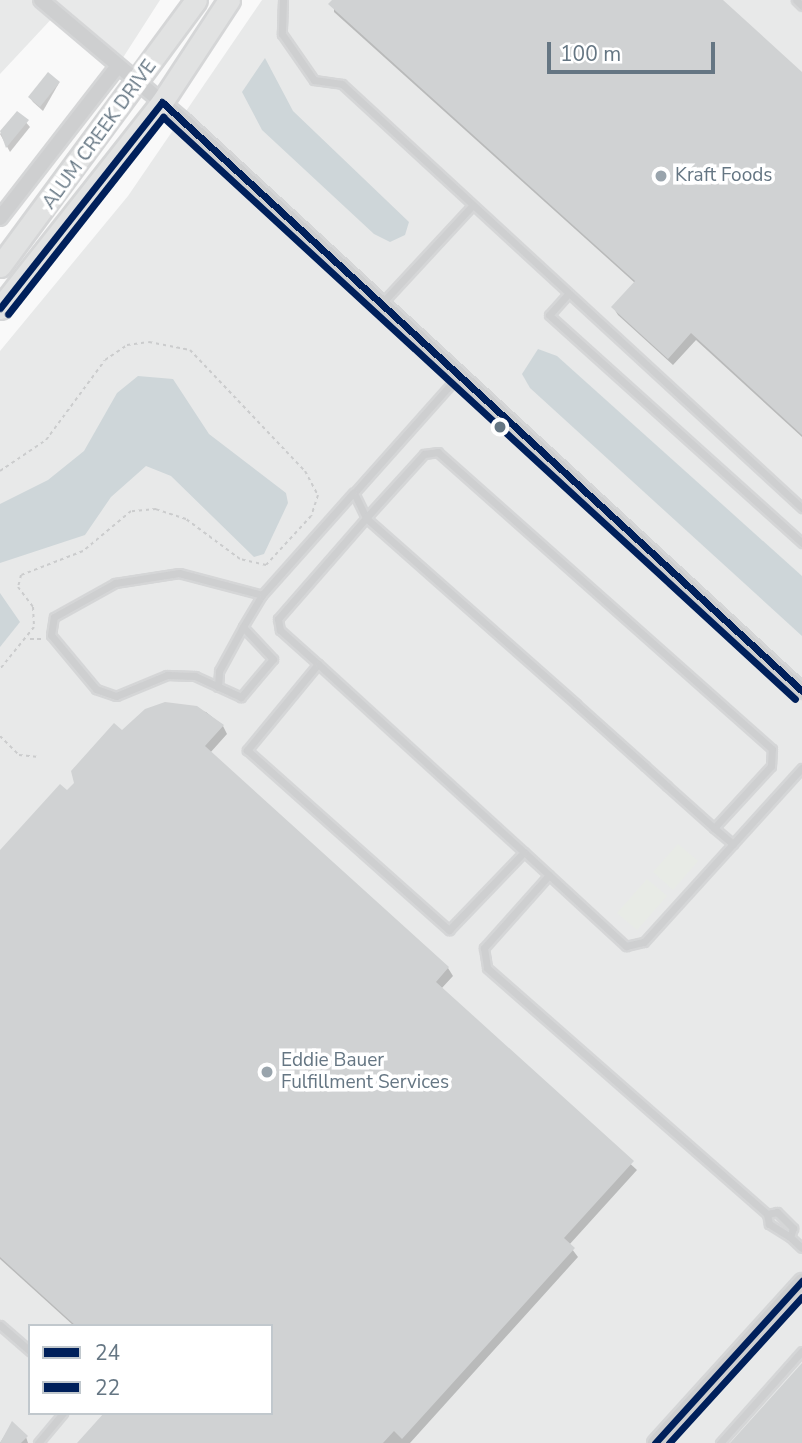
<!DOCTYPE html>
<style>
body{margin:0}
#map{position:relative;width:802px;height:1443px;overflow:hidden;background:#f9f9f9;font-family:"Nunito Sans",sans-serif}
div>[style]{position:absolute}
.built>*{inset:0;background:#e8e9e9}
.green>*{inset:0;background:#e8ebe6}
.water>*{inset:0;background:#ced6d9}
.shadow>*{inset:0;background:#0003}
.building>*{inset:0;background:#d0d2d3}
.path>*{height:2px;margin-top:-1px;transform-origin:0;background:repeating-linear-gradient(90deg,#cbcccd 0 3.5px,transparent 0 7px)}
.roads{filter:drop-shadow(2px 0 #d5d6d7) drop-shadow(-2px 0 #d5d6d7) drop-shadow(0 2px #d5d6d7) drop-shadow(0 -2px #d5d6d7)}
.service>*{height:7px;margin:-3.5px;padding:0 3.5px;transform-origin:3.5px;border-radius:3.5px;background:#cecfd0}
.minor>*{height:14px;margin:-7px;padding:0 7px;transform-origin:7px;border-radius:7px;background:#cecfd0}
.primary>*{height:21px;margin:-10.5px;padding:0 10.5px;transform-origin:10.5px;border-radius:10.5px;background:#e1e2e2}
.bus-1>*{height:7px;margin:-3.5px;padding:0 3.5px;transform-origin:3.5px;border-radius:3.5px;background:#00205b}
.bus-2>*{height:7px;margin:-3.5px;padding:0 3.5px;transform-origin:3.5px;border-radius:3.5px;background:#00205b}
.dots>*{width:19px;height:19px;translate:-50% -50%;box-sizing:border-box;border:4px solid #fff;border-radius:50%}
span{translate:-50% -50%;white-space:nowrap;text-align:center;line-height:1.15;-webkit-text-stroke:7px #fff;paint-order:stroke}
.street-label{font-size:19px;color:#657683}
.poi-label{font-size:19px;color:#657683}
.left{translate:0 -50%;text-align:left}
.legend{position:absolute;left:28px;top:1324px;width:245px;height:91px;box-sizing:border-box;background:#fff;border:2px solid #c1c8cd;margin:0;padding:9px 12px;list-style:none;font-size:21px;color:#657683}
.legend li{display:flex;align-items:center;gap:14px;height:35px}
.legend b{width:35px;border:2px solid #c1c8cd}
.scale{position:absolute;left:547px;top:42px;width:168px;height:32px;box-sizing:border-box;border:4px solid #657683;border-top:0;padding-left:9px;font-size:21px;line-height:24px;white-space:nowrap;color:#657683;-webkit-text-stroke:5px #fff;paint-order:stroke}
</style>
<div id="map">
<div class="built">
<div style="clip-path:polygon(0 0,160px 0,117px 67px,56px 14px,0 74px)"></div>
<div style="clip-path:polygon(evenodd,262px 0,802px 0,802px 1443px,0 1443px,0 351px,128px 196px,262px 0,30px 1326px,271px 1326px,271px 1413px,30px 1413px,30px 1326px)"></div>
</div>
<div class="green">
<div style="clip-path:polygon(678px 844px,698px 861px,673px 890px,653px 872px)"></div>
<div style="clip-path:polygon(647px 879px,667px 896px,637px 930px,617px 913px)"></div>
</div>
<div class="water">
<div style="clip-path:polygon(265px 58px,293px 111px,409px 222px,405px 235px,390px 242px,374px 234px,262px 130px,242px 92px)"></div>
<div style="clip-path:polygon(538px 349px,557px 356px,802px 576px,802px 636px,530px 388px,522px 374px)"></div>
<div style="clip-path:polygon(138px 376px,173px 379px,209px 434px,286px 493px,288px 503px,264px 554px,254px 557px,171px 476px,146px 466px,111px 497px,85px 535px,0 563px,0 504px,48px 480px,84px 451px,117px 393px)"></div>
<div style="clip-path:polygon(0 593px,20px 622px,0 647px)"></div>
</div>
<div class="shadow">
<div style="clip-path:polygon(334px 0,721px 0,802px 74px,802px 437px,696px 340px,673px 365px,618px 315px,613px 307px,635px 283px,334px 12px)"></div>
<div style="clip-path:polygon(59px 83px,43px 111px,33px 102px,30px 98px)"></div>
<div style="clip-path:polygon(18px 113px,30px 127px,10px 152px,0 134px)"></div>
<div style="clip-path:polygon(165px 704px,206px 712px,223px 726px,227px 734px,210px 753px,448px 968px,453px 976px,441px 989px,637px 1170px,569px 1245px,578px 1257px,410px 1443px,79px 1443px,271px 1413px,271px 1326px,74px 1326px,0 1259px,0 853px,67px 793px,122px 732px)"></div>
<div style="clip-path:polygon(12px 1424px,26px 1437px,28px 1443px,0 1443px)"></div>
</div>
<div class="building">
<div style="clip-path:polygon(332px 0,723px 0,802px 72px,802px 435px,691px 333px,668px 359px,611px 307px,635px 281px,328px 4px)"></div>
<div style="clip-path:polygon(48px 72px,60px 82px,40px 107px,28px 97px)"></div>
<div style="clip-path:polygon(17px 111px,29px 120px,6px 148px,0 131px)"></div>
<div style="clip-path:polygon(165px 702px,197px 706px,224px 725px,205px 746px,449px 967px,436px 982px,634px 1161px,564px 1238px,575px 1248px,402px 1439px,394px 1431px,383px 1443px,77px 1443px,104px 1413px,271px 1413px,271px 1326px,76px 1326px,0 1257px,0 850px,60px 784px,67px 790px,74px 783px,71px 771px,114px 723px,122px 730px,145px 709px)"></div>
<div style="clip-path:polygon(802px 1363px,802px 1443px,730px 1443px)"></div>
<div style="clip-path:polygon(12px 1421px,28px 1436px,21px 1443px,0 1443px)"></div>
</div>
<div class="path">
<div style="left:0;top:471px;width:55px;rotate:-34deg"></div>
<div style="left:46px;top:440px;width:99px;rotate:-53.6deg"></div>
<div style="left:105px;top:360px;width:27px;rotate:-34deg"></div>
<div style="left:127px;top:345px;width:22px;rotate:-8deg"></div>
<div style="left:149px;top:342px;width:42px;rotate:11deg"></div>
<div style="left:190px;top:350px;width:167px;rotate:46.5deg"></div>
<div style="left:305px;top:471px;width:27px;rotate:62deg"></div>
<div style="left:318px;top:495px;width:22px;rotate:108deg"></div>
<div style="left:311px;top:516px;width:67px;rotate:132.6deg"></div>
<div style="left:266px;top:565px;width:27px;rotate:-167deg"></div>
<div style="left:240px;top:559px;width:67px;rotate:-143.5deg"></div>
<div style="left:186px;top:519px;width:32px;rotate:-162deg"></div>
<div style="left:156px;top:509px;width:25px;rotate:175deg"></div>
<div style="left:131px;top:511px;width:62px;rotate:140.2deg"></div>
<div style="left:83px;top:551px;width:66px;rotate:158.8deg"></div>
<div style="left:21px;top:575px;width:12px;rotate:104deg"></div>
<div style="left:18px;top:587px;width:25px;rotate:53deg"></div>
<div style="left:33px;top:607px;width:20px;rotate:87deg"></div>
<div style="left:34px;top:627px;width:54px;rotate:129deg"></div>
<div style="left:30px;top:639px;width:12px"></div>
<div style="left:0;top:736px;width:27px;rotate:45deg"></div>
<div style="left:19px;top:755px;width:20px;rotate:6deg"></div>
</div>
<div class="roads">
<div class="service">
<div style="left:283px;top:0;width:34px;rotate:92deg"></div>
<div style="left:282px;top:34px;width:56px;rotate:55.2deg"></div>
<div style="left:314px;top:80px;width:28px;rotate:8deg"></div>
<div style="left:342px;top:84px;width:626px;rotate:42.67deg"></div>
<div style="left:796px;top:0;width:8px;rotate:45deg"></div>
<div style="left:568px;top:294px;width:28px;rotate:132deg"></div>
<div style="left:549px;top:315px;width:341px;rotate:42deg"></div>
<div style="left:383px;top:302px;width:131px;rotate:-47.2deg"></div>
<div style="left:460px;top:374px;width:159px;rotate:131.7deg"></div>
<div style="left:354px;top:493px;width:28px;rotate:64deg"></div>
<div style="left:366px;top:518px;width:134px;rotate:131.1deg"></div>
<div style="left:278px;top:619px;width:11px;rotate:80deg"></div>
<div style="left:280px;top:630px;width:51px;rotate:41.8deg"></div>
<div style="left:318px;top:664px;width:112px;rotate:129.5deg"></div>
<div style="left:247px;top:750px;width:271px;rotate:41.7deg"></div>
<div style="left:449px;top:930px;width:108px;rotate:-46.1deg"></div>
<div style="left:524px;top:852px;width:139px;rotate:42.7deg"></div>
<div style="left:626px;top:946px;width:18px;rotate:-13deg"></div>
<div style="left:644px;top:942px;width:235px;rotate:-47.8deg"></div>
<div style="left:262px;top:595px;width:37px;rotate:121deg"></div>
<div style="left:243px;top:627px;width:44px;rotate:46.8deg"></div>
<div style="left:273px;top:659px;width:50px;rotate:130.1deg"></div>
<div style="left:241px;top:697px;width:51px;rotate:-155.5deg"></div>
<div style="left:195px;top:676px;width:28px;rotate:-178deg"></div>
<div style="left:167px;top:675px;width:55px;rotate:157.6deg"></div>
<div style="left:116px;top:696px;width:21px;rotate:-161deg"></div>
<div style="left:96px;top:689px;width:70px;rotate:-129.8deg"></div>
<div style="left:51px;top:635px;width:18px;rotate:-81deg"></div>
<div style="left:54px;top:617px;width:70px;rotate:-29.1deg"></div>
<div style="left:115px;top:583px;width:65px;rotate:-8.9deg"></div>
<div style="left:179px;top:573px;width:86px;rotate:14.8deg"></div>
<div style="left:262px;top:595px;width:137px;rotate:-48.3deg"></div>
<div style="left:318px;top:664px;width:279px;rotate:42.4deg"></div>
<div style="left:218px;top:687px;width:16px;rotate:-86deg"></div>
<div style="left:219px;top:671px;width:50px;rotate:-61.4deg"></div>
<div style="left:714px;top:828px;width:84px;rotate:-47.4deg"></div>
<div style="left:771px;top:766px;width:17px;rotate:-87deg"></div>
<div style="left:772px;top:749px;width:447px;rotate:-138.4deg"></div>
<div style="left:438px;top:452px;width:14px;rotate:172deg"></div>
<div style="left:424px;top:454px;width:86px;rotate:132.2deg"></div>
<div style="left:366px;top:518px;width:281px;rotate:41.5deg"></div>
<div style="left:576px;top:704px;width:93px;rotate:41.9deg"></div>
<div style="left:645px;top:766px;width:30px;rotate:42deg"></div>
<div style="left:667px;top:786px;width:63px;rotate:41.8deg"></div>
<div style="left:714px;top:828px;width:25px;rotate:40deg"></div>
<div style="left:549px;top:875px;width:98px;rotate:131.7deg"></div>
<div style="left:484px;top:948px;width:20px;rotate:81deg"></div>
<div style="left:487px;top:968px;width:373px;rotate:41.3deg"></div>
<div style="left:777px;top:1212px;width:23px;rotate:45deg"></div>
<div style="left:793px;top:1228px;width:9px;rotate:108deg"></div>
<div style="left:790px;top:1237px;width:25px;rotate:-148deg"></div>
<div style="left:769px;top:1224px;width:10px;rotate:-101deg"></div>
<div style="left:767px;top:1214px;width:10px;rotate:-11deg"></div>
<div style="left:790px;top:1237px;width:16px;rotate:43deg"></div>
<div style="left:0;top:1325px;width:40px;rotate:41deg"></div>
<div style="left:38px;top:1443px;width:39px;rotate:-50deg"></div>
<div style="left:720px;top:1443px;width:123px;rotate:-48.3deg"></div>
</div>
<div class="minor">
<div style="left:41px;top:0;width:186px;rotate:40.2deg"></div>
<div style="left:183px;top:120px;width:842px;rotate:42.69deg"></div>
<div style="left:0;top:218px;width:191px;rotate:-52.2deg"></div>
<div style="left:655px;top:1443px;width:219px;rotate:-47.8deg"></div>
</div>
<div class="primary">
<div style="left:0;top:266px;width:330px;rotate:-53.6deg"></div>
<div style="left:0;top:308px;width:262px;rotate:-51.8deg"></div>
<div style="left:162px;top:102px;width:122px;rotate:-56.7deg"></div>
</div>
</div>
<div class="bus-1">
<div style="left:0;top:308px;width:262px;rotate:-51.8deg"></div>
<div style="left:162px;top:102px;width:870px;rotate:42.62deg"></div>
<div style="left:655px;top:1443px;width:219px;rotate:-47.8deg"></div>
</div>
<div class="bus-2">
<div style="left:8px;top:314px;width:251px;rotate:-51.8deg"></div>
<div style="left:163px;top:117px;width:859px;rotate:42.64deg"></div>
<div style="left:669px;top:1443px;width:197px;rotate:-47.7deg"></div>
</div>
<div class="dots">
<div style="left:661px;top:176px;background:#99a4ac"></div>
<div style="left:500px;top:427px;background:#657683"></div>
<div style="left:267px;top:1072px;background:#99a4ac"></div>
</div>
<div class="street-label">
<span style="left:100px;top:135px;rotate:-54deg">ALUM CREEK DRIVE</span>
</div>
<div class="poi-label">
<span class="left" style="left:675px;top:176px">Kraft Foods</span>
<span class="left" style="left:281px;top:1072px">Eddie Bauer<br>Fulfillment Services</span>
</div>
<ul class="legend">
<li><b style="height:9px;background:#00205b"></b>24</li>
<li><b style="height:9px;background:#00205b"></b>22</li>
</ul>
<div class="scale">100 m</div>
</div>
